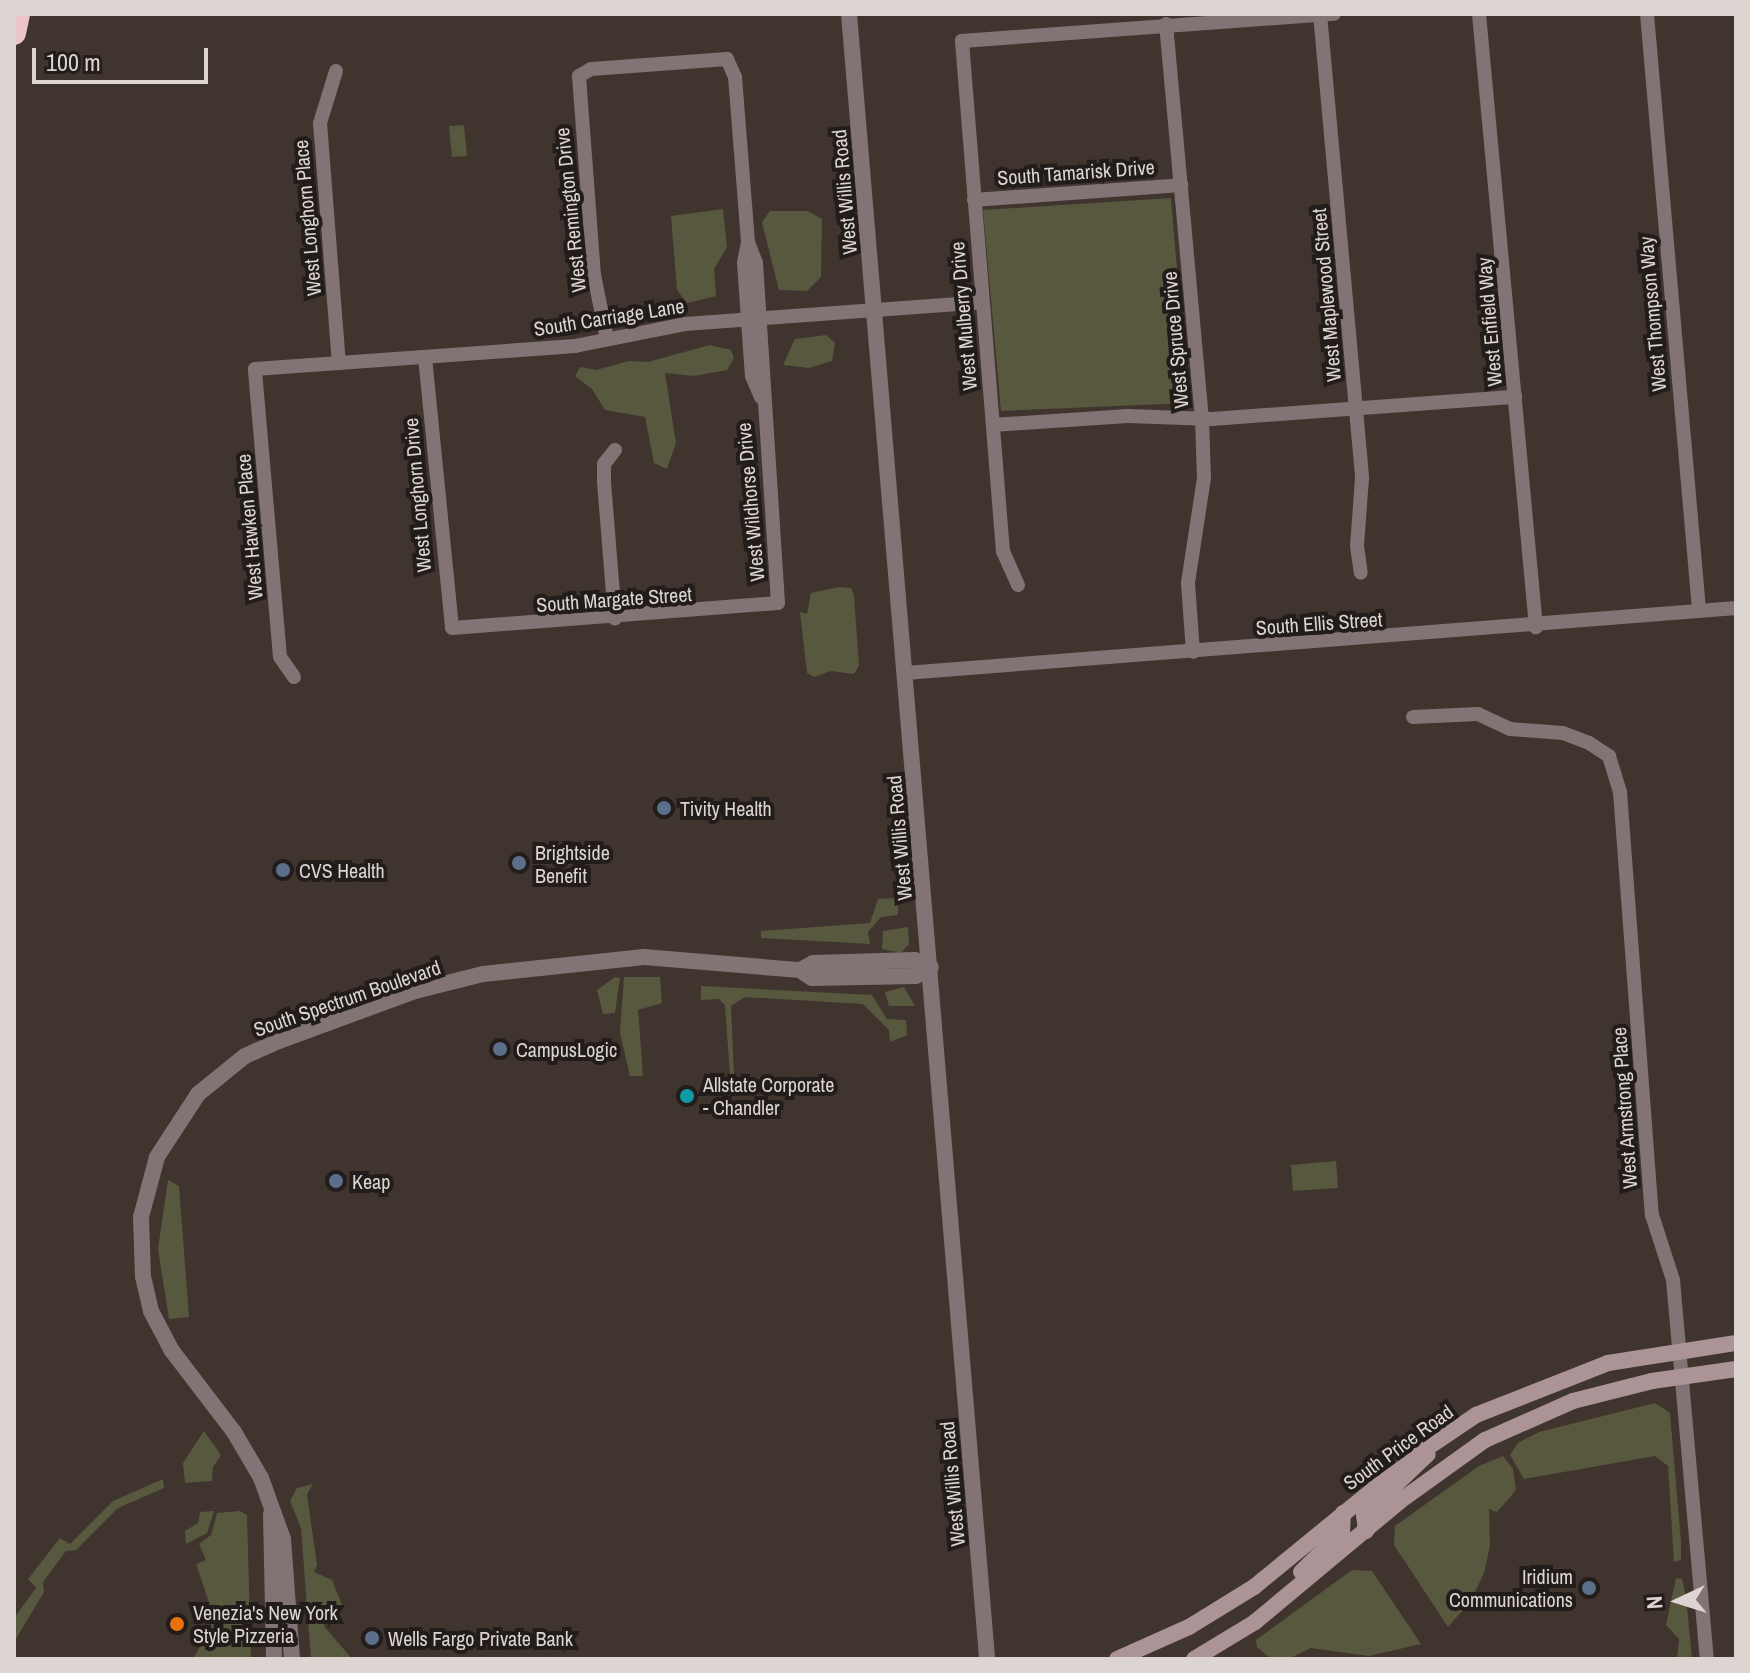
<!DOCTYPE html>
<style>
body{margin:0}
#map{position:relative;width:1750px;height:1673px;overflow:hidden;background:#3f342e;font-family:"Archivo Narrow",sans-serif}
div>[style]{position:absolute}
.green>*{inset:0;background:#57583e}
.minor>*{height:14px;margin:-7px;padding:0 7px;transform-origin:7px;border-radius:7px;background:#827374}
.tertiary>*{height:16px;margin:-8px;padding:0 8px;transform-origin:8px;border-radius:8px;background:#827374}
.secondary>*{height:16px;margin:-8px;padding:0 8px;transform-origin:8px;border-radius:8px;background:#ac9496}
.motorway>*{height:24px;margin:-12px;padding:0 12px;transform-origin:12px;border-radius:12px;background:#eac4c8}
.dots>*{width:22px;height:22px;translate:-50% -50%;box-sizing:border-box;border:4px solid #221d1a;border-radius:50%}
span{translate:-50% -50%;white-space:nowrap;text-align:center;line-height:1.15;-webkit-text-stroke:8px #221d1a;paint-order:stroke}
.street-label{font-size:20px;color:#dcd5d1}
.poi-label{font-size:20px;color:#dcd5d1}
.left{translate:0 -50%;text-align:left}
.right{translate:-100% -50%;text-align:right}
.frame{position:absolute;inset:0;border:16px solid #dcd5d1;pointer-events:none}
.north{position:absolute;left:1638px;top:1561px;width:80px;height:80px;-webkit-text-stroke:6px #221d1a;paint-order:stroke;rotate:266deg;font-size:22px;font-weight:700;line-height:32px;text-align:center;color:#dcd5d1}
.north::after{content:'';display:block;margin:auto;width:28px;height:36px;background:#dcd5d1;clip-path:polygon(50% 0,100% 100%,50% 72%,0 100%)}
.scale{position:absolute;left:32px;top:48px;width:176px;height:36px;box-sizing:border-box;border:4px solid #dcd5d1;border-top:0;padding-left:10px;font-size:24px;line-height:28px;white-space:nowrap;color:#dcd5d1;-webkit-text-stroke:6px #221d1a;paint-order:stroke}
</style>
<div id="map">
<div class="green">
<div style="clip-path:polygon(464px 125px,467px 156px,452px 157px,449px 126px)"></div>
<div style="clip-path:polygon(1171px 198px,1188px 403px,1001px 411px,983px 210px)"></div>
<div style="clip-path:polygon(723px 209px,727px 247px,714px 269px,716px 296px,687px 303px,677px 290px,671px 216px)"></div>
<div style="clip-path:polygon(770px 211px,808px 211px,822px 219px,821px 277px,807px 291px,779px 290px,762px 222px)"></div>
<div style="clip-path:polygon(826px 335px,835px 343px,832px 361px,809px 368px,783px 365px,795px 339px)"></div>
<div style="clip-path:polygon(710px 345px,731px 350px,734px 358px,727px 370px,694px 376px,665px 373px,676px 443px,667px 469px,654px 463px,645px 417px,605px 410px,592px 389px,575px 376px,580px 367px,596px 370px,629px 361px,648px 362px)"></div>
<div style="clip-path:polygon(839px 587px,851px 588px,854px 595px,859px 666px,854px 674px,831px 671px,814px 677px,807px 673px,800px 612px,807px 614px,811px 593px)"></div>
<div style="clip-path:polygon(898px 898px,898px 915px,881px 917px,868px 932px,870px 944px,761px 938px,761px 931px,870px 923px,878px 899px)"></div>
<div style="clip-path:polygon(908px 927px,909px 944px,901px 953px,882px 949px,883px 931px)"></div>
<div style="clip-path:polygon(615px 977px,620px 978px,615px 1013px,603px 1014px,597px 990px)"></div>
<div style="clip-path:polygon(624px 977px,660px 977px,662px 1003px,638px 1010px,643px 1076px,630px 1076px,620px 1033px)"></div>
<div style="clip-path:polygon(701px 986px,872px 995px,887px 1019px,906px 1020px,907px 1035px,890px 1042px,889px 1030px,863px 1004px,745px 997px,731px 1006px,734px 1075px,730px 1076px,725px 1005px,719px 999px,701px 1000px)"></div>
<div style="clip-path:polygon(904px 987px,915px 1006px,889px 1006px,885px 992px)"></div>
<div style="clip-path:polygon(1336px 1161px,1338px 1188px,1293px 1191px,1291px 1165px)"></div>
<div style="clip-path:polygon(168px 1180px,179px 1186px,189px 1317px,169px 1319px,158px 1249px)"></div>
<div style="clip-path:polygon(1655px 1403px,1670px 1413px,1681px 1542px,1681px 1560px,1674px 1562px,1668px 1466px,1655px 1456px,1524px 1479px,1510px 1455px,1518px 1443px,1539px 1432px)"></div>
<div style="clip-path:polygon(204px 1431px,221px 1455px,213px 1467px,212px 1481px,185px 1483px,183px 1463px)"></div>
<div style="clip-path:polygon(1503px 1456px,1513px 1469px,1516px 1490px,1497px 1512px,1489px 1509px,1490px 1546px,1484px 1573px,1470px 1602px,1448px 1627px,1394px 1545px,1395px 1526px,1479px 1466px)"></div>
<div style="clip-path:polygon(163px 1479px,164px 1488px,118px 1508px,76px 1550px,66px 1551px,43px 1582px,44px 1592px,14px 1642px,14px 1618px,36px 1588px,28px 1579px,60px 1538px,70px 1544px,113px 1501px)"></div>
<div style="clip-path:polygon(313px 1484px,307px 1494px,317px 1565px,314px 1572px,332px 1580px,342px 1605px,324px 1626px,352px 1659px,311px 1659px,301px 1528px,290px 1501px,297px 1488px)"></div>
<div style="clip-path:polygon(214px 1511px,207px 1533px,186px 1544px,185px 1531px,198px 1523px,200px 1512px)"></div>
<div style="clip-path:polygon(240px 1511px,247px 1515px,251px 1659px,193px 1659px,212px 1625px,206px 1620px,212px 1611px,196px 1564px,206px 1560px,199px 1544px,211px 1535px,217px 1513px)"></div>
<div style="clip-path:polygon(1352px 1570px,1372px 1571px,1421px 1644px,1369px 1656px,1311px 1648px,1288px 1659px,1271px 1659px,1257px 1647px,1256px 1640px)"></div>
<div style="clip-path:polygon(1676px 1578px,1682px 1579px,1686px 1596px,1692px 1659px,1677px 1658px,1679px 1639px,1666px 1625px)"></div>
</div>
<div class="minor">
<div style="left:1320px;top:14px;width:466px;rotate:84.8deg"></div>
<div style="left:1362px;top:478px;width:68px;rotate:94.2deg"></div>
<div style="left:1357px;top:546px;width:27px;rotate:82deg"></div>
<div style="left:1479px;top:14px;width:616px;rotate:84.69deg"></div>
<div style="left:1647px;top:14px;width:598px;rotate:85.01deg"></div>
<div style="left:1166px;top:24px;width:397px;rotate:84.8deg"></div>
<div style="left:1202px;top:419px;width:59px;rotate:88.1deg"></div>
<div style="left:1204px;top:478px;width:106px;rotate:98.7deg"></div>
<div style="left:1188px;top:583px;width:69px;rotate:85.9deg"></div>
<div style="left:336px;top:71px;width:54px;rotate:107.1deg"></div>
<div style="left:320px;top:123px;width:241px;rotate:85.5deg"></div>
<div style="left:974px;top:200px;width:208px;rotate:-4.1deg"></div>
<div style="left:748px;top:242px;width:21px;rotate:101deg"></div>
<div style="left:744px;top:263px;width:113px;rotate:86deg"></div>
<div style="left:752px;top:376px;width:23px;rotate:67deg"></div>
<div style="left:425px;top:357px;width:272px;rotate:84.3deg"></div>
<div style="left:452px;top:628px;width:327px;rotate:-4.4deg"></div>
<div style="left:778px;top:603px;width:341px;rotate:-93.7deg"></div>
<div style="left:756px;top:263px;width:22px;rotate:-111deg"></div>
<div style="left:748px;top:242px;width:166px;rotate:-94.5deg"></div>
<div style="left:735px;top:77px;width:20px;rotate:-114deg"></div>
<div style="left:727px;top:59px;width:136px;rotate:175.8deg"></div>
<div style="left:591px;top:69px;width:14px;rotate:150deg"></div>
<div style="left:579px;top:76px;width:200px;rotate:85.7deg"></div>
<div style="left:594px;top:275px;width:65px;rotate:78.5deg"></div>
<div style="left:993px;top:425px;width:135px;rotate:-3.8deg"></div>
<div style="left:1128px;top:416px;width:84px;rotate:2deg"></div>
<div style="left:1212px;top:419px;width:304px;rotate:-4.2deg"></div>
<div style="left:615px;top:450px;width:18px;rotate:128deg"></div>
<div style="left:604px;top:464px;width:18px;rotate:90deg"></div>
<div style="left:604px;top:482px;width:137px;rotate:85.4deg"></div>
<div style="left:1018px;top:585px;width:36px;rotate:-114deg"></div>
<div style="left:1003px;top:552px;width:513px;rotate:-94.59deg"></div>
<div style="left:962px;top:41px;width:373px;rotate:-4.2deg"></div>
<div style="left:905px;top:673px;width:834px;rotate:-4.47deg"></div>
<div style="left:294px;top:677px;width:24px;rotate:-125deg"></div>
<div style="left:280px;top:657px;width:289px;rotate:-95deg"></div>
<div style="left:255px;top:369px;width:321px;rotate:-4.1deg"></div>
<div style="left:575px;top:346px;width:112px;rotate:-11.3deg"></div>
<div style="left:685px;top:324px;width:298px;rotate:-4.2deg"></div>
<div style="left:1413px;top:717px;width:65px;rotate:-2.6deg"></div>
<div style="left:1478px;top:714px;width:35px;rotate:25deg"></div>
<div style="left:1510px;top:729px;width:53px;rotate:4.3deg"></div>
<div style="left:1563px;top:733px;width:28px;rotate:21deg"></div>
<div style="left:1589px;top:743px;width:24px;rotate:33deg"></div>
<div style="left:1609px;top:756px;width:38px;rotate:73deg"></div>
<div style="left:1620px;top:792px;width:424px;rotate:85.7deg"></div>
<div style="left:1652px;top:1215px;width:68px;rotate:72.1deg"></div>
<div style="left:1673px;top:1280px;width:381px;rotate:84.9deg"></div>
</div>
<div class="tertiary">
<div style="left:849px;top:14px;width:1651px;rotate:85.2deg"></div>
<div style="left:800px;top:970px;width:15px;rotate:-28deg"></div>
<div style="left:813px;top:963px;width:102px;rotate:-1.7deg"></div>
<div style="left:915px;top:960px;width:17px;rotate:24deg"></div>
<div style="left:271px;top:1514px;width:145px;rotate:88.8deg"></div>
<div style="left:292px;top:1659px;width:120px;rotate:-94.3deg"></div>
<div style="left:283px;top:1539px;width:65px;rotate:-109.8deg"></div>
<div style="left:261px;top:1478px;width:53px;rotate:-120.4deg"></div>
<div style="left:234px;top:1432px;width:102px;rotate:-127.4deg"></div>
<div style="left:172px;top:1351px;width:45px;rotate:-117.7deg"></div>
<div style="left:151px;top:1311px;width:35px;rotate:-103deg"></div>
<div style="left:143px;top:1277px;width:60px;rotate:-91.9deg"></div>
<div style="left:141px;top:1217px;width:62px;rotate:-75.1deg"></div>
<div style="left:157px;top:1157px;width:75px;rotate:-56.9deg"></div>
<div style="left:198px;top:1094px;width:60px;rotate:-39deg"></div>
<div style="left:245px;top:1056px;width:37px;rotate:-24deg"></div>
<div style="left:279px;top:1041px;width:145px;rotate:-20.2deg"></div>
<div style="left:415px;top:991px;width:70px;rotate:-14deg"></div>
<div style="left:483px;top:974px;width:162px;rotate:-6deg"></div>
<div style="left:644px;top:957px;width:157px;rotate:4.8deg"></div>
<div style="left:800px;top:970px;width:14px;rotate:34deg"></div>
<div style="left:812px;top:978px;width:104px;rotate:-1.1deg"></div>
<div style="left:916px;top:976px;width:17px;rotate:-31deg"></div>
</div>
<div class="secondary">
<div style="left:1366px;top:1531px;width:16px;rotate:-97deg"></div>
<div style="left:1364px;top:1515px;width:88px;rotate:-43.6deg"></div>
<div style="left:1301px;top:1572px;width:57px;rotate:-44.3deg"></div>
<div style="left:1342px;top:1532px;width:19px;rotate:-87deg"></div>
<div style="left:1117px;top:1659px;width:79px;rotate:-24deg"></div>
<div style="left:1189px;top:1627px;width:76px;rotate:-31.6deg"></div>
<div style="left:1254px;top:1587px;width:199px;rotate:-39.3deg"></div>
<div style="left:1408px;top:1461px;width:82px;rotate:-34.1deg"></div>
<div style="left:1476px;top:1415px;width:142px;rotate:-21.5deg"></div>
<div style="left:1608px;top:1363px;width:130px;rotate:-8.9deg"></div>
<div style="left:1194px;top:1659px;width:71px;rotate:-31.2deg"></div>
<div style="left:1255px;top:1622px;width:189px;rotate:-39.8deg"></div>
<div style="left:1400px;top:1501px;width:105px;rotate:-35.7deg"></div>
<div style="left:1485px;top:1440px;width:96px;rotate:-23.9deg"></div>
<div style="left:1573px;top:1401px;width:81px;rotate:-14.2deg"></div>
<div style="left:1652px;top:1381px;width:85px;rotate:-8.1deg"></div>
</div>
<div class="motorway">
<div style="left:14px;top:33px;width:19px;rotate:-78deg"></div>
</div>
<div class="dots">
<div style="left:664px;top:808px;background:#5c6f8a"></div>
<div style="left:519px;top:863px;background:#5c6f8a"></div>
<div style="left:283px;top:870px;background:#5c6f8a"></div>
<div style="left:500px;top:1049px;background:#5c6f8a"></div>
<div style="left:687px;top:1096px;background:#0f9aa8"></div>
<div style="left:336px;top:1181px;background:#5c6f8a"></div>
<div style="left:1589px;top:1588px;background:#5c6f8a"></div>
<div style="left:177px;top:1624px;background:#e8710a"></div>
<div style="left:372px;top:1638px;background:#5c6f8a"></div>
</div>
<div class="street-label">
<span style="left:1076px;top:172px;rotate:-4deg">South Tamarisk Drive</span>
<span style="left:844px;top:192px;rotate:-95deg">West Willis Road</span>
<span style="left:570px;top:210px;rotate:-96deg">West Remington Drive</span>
<span style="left:307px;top:218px;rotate:-95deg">West Longhorn Place</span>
<span style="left:1326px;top:295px;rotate:-95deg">West Maplewood Street</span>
<span style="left:1652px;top:314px;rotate:-95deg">West Thompson Way</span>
<span style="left:963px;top:316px;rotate:-95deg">West Mulberry Drive</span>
<span style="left:609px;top:317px;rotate:-9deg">South Carriage Lane</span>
<span style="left:1489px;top:322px;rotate:-95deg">West Enfield Way</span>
<span style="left:1175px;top:340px;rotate:-95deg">West Spruce Drive</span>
<span style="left:417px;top:495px;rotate:-95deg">West Longhorn Drive</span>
<span style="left:750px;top:502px;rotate:-95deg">West Wildhorse Drive</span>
<span style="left:249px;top:527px;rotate:-95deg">West Hawken Place</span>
<span style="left:614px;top:599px;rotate:-4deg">South Margate Street</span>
<span style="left:1319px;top:623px;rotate:-4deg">South Ellis Street</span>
<span style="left:899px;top:838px;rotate:-95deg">West Willis Road</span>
<span style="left:347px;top:998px;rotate:-19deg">South Spectrum Boulevard</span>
<span style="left:1624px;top:1108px;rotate:-94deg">West Armstrong Place</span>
<span style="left:1398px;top:1447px;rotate:-36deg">South Price Road</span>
<span style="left:952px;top:1484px;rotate:-95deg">West Willis Road</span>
</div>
<div class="poi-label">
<span class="left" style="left:680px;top:808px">Tivity Health</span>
<span class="left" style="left:535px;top:864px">Brightside<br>Benefit</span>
<span class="left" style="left:299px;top:870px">CVS Health</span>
<span class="left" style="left:516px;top:1049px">CampusLogic</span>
<span class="left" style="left:703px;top:1096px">Allstate Corporate<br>- Chandler</span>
<span class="left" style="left:352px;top:1181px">Keap</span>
<span class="right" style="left:1573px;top:1588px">Iridium<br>Communications</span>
<span class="left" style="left:193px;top:1624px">Venezia's New York<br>Style Pizzeria</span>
<span class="left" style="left:388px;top:1638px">Wells Fargo Private Bank</span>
</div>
<div class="frame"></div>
<div class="north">N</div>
<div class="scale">100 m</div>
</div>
